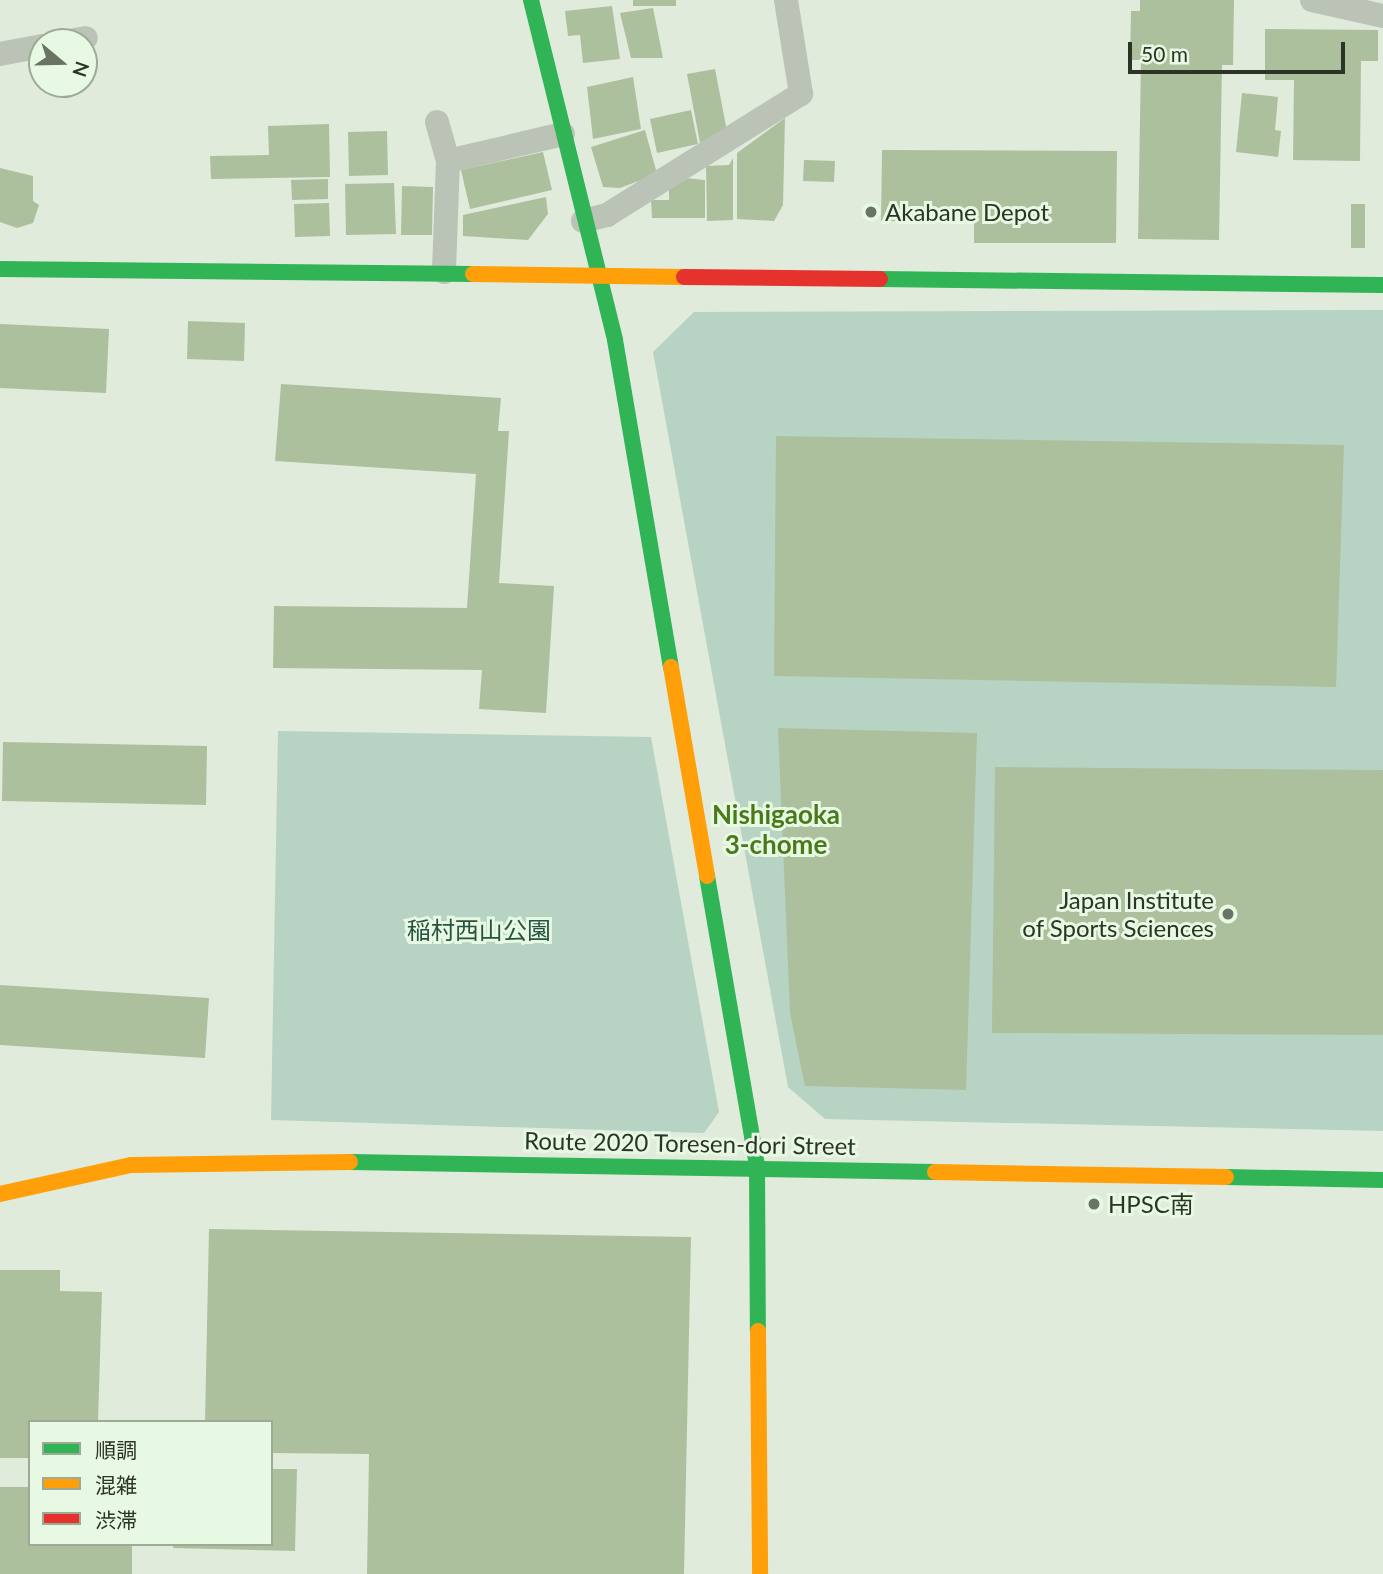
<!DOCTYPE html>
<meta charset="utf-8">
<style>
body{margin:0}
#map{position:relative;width:1383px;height:1574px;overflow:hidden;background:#e0ebdc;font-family:Lato,"Noto Sans JP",sans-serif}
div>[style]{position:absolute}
.green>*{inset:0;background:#b7d3c3}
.building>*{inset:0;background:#adc09d}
.street>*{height:24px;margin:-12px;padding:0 12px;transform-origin:12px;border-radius:12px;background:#bac3b6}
.fast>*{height:16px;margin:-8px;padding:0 8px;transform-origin:8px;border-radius:8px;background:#30b455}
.slow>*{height:16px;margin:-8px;padding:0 8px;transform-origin:8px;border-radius:8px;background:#ff9f0a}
.jam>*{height:16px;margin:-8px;padding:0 8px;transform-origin:8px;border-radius:8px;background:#e5322d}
.dots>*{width:19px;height:19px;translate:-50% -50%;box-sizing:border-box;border:4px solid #e7f9e2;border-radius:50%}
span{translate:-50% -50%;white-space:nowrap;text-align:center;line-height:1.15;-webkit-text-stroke:6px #e7f9e2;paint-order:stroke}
.poi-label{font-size:24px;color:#2b3425}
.left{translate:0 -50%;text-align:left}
.right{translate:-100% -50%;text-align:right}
.park-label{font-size:24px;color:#285343}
.street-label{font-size:24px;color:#2b3425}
.neighbourhood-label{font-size:26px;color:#4a791b;font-weight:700}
.legend{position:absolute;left:28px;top:1420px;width:245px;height:126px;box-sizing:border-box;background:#e7f9e2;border:2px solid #9caa96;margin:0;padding:9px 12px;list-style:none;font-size:21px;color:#2b3425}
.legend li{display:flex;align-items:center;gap:14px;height:35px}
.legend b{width:35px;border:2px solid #9caa96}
.north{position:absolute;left:28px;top:28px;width:70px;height:70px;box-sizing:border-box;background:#e7f9e2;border:2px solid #9caa96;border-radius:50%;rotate:109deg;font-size:19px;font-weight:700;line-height:28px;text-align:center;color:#2b3425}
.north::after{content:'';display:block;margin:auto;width:24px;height:32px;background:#6a7465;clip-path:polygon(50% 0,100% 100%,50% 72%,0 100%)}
.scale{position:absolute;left:1128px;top:42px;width:217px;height:32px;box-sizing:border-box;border:4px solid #2b3425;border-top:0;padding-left:9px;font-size:21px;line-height:24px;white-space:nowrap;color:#2b3425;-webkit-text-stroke:5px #e7f9e2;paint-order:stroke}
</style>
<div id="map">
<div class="green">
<div style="clip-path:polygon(1383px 310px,1383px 1131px,825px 1119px,788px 1087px,653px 352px,694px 312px)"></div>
<div style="clip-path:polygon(278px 731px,651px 737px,719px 1112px,704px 1133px,271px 1120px)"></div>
</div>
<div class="building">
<div style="clip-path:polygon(633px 0,676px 0,676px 6px,633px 6px)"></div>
<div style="clip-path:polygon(1140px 0,1234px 0,1233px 65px,1222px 65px,1219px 240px,1138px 239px,1141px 60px,1130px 60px,1131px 11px,1140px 11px)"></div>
<div style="clip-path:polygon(612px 6px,620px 59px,583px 63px,580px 35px,568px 36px,565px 11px)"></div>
<div style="clip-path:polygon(653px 8px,663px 58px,631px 58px,620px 13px)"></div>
<div style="clip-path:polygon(1265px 29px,1378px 30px,1378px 61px,1361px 61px,1360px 161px,1293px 160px,1294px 80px,1265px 80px)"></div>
<div style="clip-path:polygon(715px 69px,727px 131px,700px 143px,687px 74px)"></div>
<div style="clip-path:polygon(633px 77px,641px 129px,593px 139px,587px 87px)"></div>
<div style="clip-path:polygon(1242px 93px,1278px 97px,1275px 130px,1281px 131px,1278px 157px,1236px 152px)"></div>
<div style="clip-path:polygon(691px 110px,698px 144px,657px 153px,650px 119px)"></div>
<div style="clip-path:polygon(785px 118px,783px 205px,774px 221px,737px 219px,737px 153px)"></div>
<div style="clip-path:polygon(329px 124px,330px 177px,211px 179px,210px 156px,269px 155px,268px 126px)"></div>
<div style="clip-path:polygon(645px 130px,657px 174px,620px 188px,603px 187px,591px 147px)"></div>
<div style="clip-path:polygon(387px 131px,388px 175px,349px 176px,348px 132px)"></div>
<div style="clip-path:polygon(882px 150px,1117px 151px,1116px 243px,974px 243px,974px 221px,881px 221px)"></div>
<div style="clip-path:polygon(543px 152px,552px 190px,470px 209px,461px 170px)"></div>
<div style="clip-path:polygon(733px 158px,733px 220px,707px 221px,706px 166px,729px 165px)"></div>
<div style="clip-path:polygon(804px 160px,835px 161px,834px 182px,803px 181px)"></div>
<div style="clip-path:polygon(0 168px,33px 176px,33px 201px,39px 205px,33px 223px,17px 228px,0 222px)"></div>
<div style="clip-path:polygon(685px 178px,705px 180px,705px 218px,652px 218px,651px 200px,669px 200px,669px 187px)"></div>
<div style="clip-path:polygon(328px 179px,328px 199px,292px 200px,291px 180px)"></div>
<div style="clip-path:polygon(394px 183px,396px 234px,346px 235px,345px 184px)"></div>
<div style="clip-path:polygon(402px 186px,433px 187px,432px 235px,401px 235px)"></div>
<div style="clip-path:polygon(546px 197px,548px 214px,528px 240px,463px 236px,463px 215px)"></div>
<div style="clip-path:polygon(329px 203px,330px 236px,295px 237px,294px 204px)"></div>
<div style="clip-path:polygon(1351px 204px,1365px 204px,1365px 248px,1351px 248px)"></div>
<div style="clip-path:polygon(188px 321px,245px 323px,244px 361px,187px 359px)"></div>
<div style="clip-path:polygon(0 324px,109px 329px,106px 393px,0 388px)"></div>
<div style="clip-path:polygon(281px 384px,501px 398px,498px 431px,509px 431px,499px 583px,554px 586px,546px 713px,479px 709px,482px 670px,273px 668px,274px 606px,467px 608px,476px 474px,275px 461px)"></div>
<div style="clip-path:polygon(776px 436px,1344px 445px,1336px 687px,774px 676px)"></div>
<div style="clip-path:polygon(778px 728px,977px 733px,966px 1090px,805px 1086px,790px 1013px)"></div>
<div style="clip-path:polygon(3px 742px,207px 746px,206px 805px,2px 801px)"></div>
<div style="clip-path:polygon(995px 767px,1383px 770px,1383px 1035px,992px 1033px)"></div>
<div style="clip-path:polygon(0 985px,209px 998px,205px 1058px,0 1045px)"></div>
<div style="clip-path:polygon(209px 1229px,691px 1237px,684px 1574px,367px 1574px,369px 1454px,271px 1453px,271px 1422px,205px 1422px)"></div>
<div style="clip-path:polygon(0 1270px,60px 1270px,60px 1291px,102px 1292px,98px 1422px,30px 1422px,30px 1458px,0 1458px)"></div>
<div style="clip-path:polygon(271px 1469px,297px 1469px,295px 1551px,173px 1548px,173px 1544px,271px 1544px)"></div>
<div style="clip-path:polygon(0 1487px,30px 1487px,30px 1544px,132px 1544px,132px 1574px,0 1574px)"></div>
</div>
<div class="street">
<div style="left:1312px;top:0;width:73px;rotate:12.7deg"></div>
<div style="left:64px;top:42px;width:22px;rotate:-10deg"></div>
<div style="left:0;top:54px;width:43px;rotate:-10.8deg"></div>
<div style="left:437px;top:122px;width:41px;rotate:74.2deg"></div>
<div style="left:448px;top:161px;width:111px;rotate:92.1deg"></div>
<div style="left:448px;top:161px;width:118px;rotate:-13.2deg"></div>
<div style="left:583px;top:221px;width:25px;rotate:-14deg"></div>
<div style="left:607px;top:215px;width:229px;rotate:-32deg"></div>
<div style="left:801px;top:94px;width:95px;rotate:-99.1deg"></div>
</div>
<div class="fast">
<div style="left:531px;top:0;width:350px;rotate:76.1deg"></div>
<div style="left:615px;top:340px;width:332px;rotate:80.3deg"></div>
<div style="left:0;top:269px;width:473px;rotate:0.6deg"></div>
<div style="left:880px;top:279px;width:503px;rotate:0.68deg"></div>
<div style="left:707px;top:876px;width:293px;rotate:80.2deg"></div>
<div style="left:757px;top:1165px;width:166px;rotate:89.7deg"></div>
<div style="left:350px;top:1162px;width:585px;rotate:0.98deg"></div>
<div style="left:1226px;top:1177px;width:157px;rotate:1.1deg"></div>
</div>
<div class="slow">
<div style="left:473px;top:274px;width:211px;rotate:0.8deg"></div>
<div style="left:671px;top:667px;width:212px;rotate:80.2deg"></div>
<div style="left:935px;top:1172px;width:291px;rotate:1deg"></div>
<div style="left:0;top:1194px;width:134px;rotate:-12.5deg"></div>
<div style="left:131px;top:1165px;width:219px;rotate:-0.8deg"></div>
<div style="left:758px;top:1331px;width:243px;rotate:89.5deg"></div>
</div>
<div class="jam">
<div style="left:684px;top:277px;width:196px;rotate:0.6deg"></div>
</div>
<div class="dots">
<div style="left:871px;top:212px;background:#6a7465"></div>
<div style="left:1228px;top:914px;background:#6a7465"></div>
<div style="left:1094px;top:1204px;background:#6a7465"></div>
</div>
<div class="poi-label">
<span class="left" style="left:885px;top:212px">Akabane Depot</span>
<span class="right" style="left:1214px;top:914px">Japan Institute<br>of Sports Sciences</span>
<span class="left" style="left:1108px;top:1204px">HPSC南</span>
</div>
<div class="park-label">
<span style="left:479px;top:930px">稲村西山公園</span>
</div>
<div class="street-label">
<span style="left:690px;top:1143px;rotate:1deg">Route 2020 Toresen-dori Street</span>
</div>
<div class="neighbourhood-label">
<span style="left:776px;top:830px">Nishigaoka<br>3-chome</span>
</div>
<ul class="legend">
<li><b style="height:9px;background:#30b455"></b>順調</li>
<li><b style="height:9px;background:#ff9f0a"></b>混雑</li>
<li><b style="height:9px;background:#e5322d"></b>渋滞</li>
</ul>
<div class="north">N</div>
<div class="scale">50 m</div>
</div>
